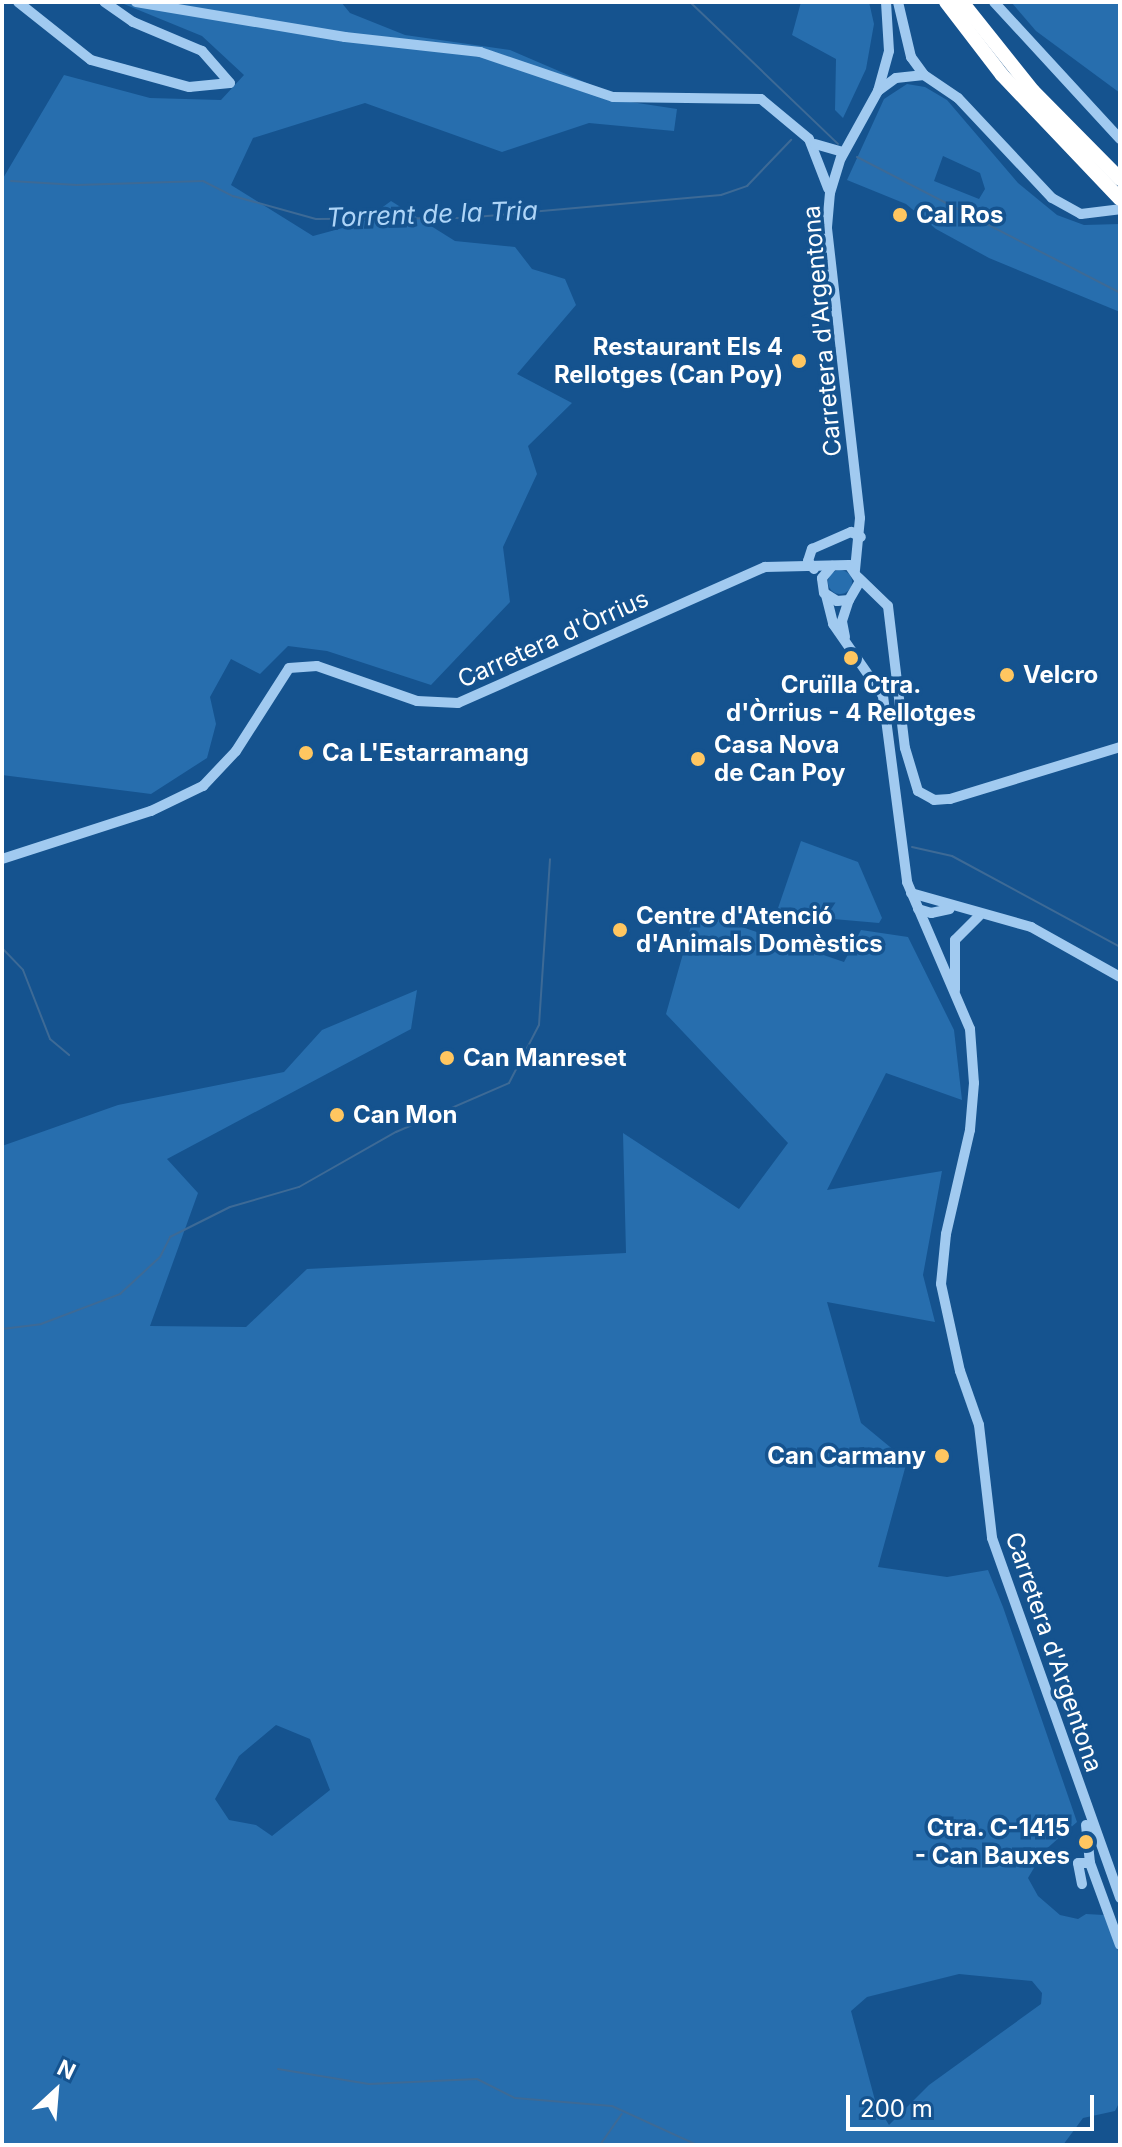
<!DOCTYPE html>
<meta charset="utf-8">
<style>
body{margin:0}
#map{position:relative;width:1122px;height:2147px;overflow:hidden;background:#15538f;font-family:Inter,sans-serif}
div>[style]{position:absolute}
.green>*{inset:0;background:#276eae}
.round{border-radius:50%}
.stream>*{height:2px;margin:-1px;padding:0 1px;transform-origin:1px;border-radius:1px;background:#3d6a96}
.minor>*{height:10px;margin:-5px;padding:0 5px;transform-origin:5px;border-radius:5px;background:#a1caf0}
.highway>*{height:14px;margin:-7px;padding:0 7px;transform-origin:7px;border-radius:7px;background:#fff}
.dots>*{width:22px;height:22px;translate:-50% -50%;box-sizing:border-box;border:4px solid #15538f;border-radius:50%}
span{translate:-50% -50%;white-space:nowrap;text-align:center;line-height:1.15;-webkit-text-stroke:7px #15538f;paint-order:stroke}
.poi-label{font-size:24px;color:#fff;font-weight:700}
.left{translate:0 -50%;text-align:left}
.right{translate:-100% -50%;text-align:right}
.street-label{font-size:24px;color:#fff}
.water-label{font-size:26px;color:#add4f7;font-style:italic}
.frame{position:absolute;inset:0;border:4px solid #fff;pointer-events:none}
.north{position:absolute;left:16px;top:2051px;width:80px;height:80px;-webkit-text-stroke:6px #15538f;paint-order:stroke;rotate:26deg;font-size:22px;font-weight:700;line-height:32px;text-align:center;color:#fff}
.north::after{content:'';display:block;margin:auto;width:28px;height:36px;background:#fff;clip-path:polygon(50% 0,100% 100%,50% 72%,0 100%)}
.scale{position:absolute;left:846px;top:2095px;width:248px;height:36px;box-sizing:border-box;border:4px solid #fff;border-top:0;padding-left:10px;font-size:24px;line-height:28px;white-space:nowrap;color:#fff;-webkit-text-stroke:6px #15538f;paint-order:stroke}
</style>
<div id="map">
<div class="green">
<div style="clip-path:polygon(119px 2px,341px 2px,350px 13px,405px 35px,510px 50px,631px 102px,677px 109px,674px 131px,589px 123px,502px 152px,365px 103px,253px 138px,231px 185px,313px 236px,361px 223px,391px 201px,455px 241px,515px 247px,532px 269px,565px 279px,576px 305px,517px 374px,572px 403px,528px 446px,537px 474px,503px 547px,510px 602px,431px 685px,327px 651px,288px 646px,260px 674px,231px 659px,210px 697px,216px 724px,207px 758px,151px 794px,2px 775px,2px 180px,64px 75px,150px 98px,221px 100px,244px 75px,202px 36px)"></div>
<div style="clip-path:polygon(801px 2px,869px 2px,874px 24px,866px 69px,843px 118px,835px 110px,836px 59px,792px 35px)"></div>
<div style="clip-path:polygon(1011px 2px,1120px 2px,1120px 93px,1036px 31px)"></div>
<div style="clip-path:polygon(evenodd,907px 84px,925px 87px,947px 100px,1018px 183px,1057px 215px,1084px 225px,1120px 224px,1120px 312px,989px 258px,936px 229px,906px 204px,847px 180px,884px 99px,907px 84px,943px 156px,980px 173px,985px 189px,979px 199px,934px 181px,943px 156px)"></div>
<div class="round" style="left:828px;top:570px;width:24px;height:24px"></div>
<div style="clip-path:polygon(801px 841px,858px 862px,882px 918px,879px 923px,776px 914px)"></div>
<div style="clip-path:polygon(evenodd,695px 911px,844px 962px,861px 930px,908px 937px,954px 1030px,962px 1100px,886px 1073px,827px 1190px,942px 1171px,923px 1275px,935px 1322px,827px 1302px,861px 1423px,907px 1461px,878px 1567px,947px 1577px,988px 1570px,1003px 1607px,1077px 1822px,1044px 1851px,1028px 1878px,1038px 1896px,1060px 1915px,1078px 1919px,1086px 1914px,1104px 1915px,1120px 1956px,1120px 2101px,1115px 2111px,1083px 2118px,1063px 2145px,2px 2145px,2px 1146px,118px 1105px,284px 1072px,322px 1030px,417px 990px,411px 1029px,167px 1159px,198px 1193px,150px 1326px,246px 1327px,307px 1269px,626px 1253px,623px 1133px,739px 1209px,788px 1143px,666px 1014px,695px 911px,276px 1725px,310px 1739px,330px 1790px,272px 1836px,256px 1825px,229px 1820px,215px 1799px,239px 1756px,276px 1725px,695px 911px,959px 1974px,1032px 1981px,1042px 1993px,1041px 2004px,929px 2085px,889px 2125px,876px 2104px,851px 2011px,867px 1997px,959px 1974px)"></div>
</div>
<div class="stream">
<div style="left:690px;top:2px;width:205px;rotate:43.8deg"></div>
<div style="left:857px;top:157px;width:296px;rotate:27.3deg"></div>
<div style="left:11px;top:181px;width:66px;rotate:3.5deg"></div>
<div style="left:77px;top:185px;width:126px;rotate:-1.8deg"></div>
<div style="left:203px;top:181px;width:34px;rotate:27deg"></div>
<div style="left:233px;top:196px;width:86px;rotate:15.5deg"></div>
<div style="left:316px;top:219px;width:148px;rotate:-0.4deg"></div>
<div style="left:464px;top:218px;width:258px;rotate:-5.1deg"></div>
<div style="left:721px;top:195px;width:28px;rotate:-19deg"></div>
<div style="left:747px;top:186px;width:64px;rotate:-46.3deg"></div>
<div style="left:912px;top:847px;width:41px;rotate:12.7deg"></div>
<div style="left:952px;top:856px;width:191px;rotate:28.4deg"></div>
<div style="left:2px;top:948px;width:30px;rotate:46deg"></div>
<div style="left:23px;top:970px;width:74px;rotate:68.6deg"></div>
<div style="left:50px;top:1039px;width:25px;rotate:40deg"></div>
<div style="left:2px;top:1329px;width:39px;rotate:-7deg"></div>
<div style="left:41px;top:1324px;width:85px;rotate:-20.8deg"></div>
<div style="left:120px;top:1294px;width:54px;rotate:-42.8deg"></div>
<div style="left:160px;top:1257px;width:22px;rotate:-63deg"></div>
<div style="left:170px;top:1237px;width:67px;rotate:-26.6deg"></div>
<div style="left:230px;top:1207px;width:72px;rotate:-16.2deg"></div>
<div style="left:299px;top:1187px;width:112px;rotate:-29.6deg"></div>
<div style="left:396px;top:1132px;width:123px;rotate:-23.4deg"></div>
<div style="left:509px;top:1083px;width:65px;rotate:-62.7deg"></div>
<div style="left:539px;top:1025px;width:166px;rotate:-86.2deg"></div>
<div style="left:278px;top:2069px;width:92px;rotate:9.4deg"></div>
<div style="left:369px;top:2084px;width:108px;rotate:-2.7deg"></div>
<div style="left:477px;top:2079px;width:42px;rotate:26.6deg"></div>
<div style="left:515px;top:2098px;width:97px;rotate:4.7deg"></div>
<div style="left:612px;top:2106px;width:94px;rotate:24.6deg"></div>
<div style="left:600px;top:2145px;width:38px;rotate:-55deg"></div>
</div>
<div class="minor">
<div style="left:18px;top:2px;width:93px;rotate:38.5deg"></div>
<div style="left:91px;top:60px;width:102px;rotate:15.4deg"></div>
<div style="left:189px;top:87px;width:41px;rotate:-5.6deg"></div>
<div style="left:230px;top:83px;width:43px;rotate:-131.2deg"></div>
<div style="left:202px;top:51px;width:75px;rotate:-157.2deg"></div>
<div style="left:133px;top:22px;width:35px;rotate:-145deg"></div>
<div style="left:136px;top:2px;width:212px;rotate:9.5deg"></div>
<div style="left:345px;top:37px;width:136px;rotate:6.3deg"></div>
<div style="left:480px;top:52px;width:140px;rotate:18.7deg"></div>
<div style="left:613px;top:97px;width:148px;rotate:0.8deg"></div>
<div style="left:761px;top:99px;width:62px;rotate:39.8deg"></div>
<div style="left:809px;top:139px;width:53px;rotate:68.8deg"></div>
<div style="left:898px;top:2px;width:57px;rotate:76.7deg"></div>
<div style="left:911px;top:57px;width:22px;rotate:54deg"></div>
<div style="left:994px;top:2px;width:186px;rotate:47.4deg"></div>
<div style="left:878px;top:91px;width:41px;rotate:-74.6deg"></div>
<div style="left:889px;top:51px;width:49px;rotate:-93.5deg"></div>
<div style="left:815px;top:144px;width:29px;rotate:16deg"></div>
<div style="left:814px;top:569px;width:10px;rotate:-127deg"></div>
<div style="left:808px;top:561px;width:13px;rotate:-72deg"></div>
<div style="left:812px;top:549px;width:43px;rotate:-23.6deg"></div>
<div style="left:851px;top:532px;width:11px;rotate:27deg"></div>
<div style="left:855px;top:570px;width:52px;rotate:-84.5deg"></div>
<div style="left:860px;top:518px;width:293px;rotate:-96.5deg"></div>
<div style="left:827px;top:227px;width:34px;rotate:-85deg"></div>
<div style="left:830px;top:193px;width:37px;rotate:-73deg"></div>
<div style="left:841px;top:158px;width:77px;rotate:-61.1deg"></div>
<div style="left:878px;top:91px;width:22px;rotate:-36deg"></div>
<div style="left:896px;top:78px;width:28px;rotate:-6deg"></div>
<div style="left:924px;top:75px;width:41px;rotate:34.1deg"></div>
<div style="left:958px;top:98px;width:137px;rotate:46.8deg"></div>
<div style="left:1052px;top:198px;width:33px;rotate:29deg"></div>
<div style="left:1081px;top:214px;width:39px;rotate:-7deg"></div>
<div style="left:859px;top:578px;width:40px;rotate:44deg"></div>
<div style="left:888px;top:606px;width:143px;rotate:83.2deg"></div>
<div style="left:905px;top:748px;width:45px;rotate:73.2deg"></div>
<div style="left:918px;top:791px;width:18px;rotate:29deg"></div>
<div style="left:934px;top:800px;width:16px;rotate:-4deg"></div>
<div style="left:950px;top:799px;width:178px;rotate:-17deg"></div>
<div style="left:826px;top:595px;width:30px;rotate:76deg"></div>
<div style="left:833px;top:624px;width:88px;rotate:55.2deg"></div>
<div style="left:883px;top:696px;width:188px;rotate:82.6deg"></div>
<div style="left:907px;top:882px;width:160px;rotate:66.8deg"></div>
<div style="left:970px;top:1029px;width:54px;rotate:85.8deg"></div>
<div style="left:974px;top:1083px;width:47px;rotate:94.9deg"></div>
<div style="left:970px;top:1130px;width:107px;rotate:103deg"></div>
<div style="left:946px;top:1234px;width:50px;rotate:95.7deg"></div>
<div style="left:941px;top:1284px;width:89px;rotate:77.7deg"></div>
<div style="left:960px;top:1371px;width:57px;rotate:70.6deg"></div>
<div style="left:979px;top:1425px;width:114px;rotate:83.4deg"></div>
<div style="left:992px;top:1538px;width:382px;rotate:70.4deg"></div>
<div style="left:845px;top:637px;width:16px;rotate:-101deg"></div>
<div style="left:842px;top:621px;width:22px;rotate:-72deg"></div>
<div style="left:2px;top:859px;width:157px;rotate:-17.9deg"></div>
<div style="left:151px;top:811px;width:58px;rotate:-25.7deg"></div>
<div style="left:203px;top:786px;width:48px;rotate:-46.7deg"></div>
<div style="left:236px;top:751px;width:98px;rotate:-57.4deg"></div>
<div style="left:289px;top:668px;width:28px;rotate:-4deg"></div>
<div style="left:317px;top:666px;width:106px;rotate:19.3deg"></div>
<div style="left:417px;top:701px;width:41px;rotate:2.8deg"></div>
<div style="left:458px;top:703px;width:336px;rotate:-23.9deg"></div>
<div style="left:765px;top:567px;width:84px;rotate:-1.4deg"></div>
<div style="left:849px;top:565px;width:19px;rotate:55deg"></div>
<div style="left:860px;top:581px;width:22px;rotate:120deg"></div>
<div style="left:849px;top:600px;width:12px;rotate:175deg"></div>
<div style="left:837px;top:601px;width:15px;rotate:-148deg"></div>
<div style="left:824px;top:593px;width:15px;rotate:-98deg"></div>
<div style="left:822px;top:578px;width:16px;rotate:-50deg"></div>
<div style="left:911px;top:893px;width:125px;rotate:15.8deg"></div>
<div style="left:1031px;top:927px;width:102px;rotate:29.3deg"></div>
<div style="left:918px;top:909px;width:14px;rotate:17deg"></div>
<div style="left:931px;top:913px;width:19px;rotate:-12deg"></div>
<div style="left:955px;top:990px;width:50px;rotate:-90deg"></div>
<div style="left:955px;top:940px;width:34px;rotate:-45deg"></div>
<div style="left:1086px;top:1825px;width:38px;rotate:84deg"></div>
<div style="left:1090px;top:1863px;width:87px;rotate:69.9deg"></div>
<div style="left:1082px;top:1884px;width:21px;rotate:-101deg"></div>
<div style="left:1078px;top:1863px;width:12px"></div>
</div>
<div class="highway">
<div style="left:946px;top:2px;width:92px;rotate:52.5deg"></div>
<div style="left:1002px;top:75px;width:171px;rotate:46.4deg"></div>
<div style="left:962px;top:2px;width:114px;rotate:51.4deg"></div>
<div style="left:1033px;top:91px;width:124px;rotate:45.3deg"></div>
</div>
<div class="dots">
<div style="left:900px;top:215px;background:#ffc660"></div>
<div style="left:799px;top:361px;background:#ffc660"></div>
<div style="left:851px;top:658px;background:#ffc660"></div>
<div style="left:1007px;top:675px;background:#ffc660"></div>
<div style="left:306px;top:753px;background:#ffc660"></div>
<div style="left:698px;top:759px;background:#ffc660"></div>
<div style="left:620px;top:930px;background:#ffc660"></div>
<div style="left:447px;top:1058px;background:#ffc660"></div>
<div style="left:337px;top:1115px;background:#ffc660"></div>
<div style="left:942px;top:1456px;background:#ffc660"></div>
<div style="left:1086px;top:1842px;background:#ffc660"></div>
</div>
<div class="poi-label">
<span class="left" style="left:916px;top:215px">Cal Ros</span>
<span class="right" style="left:783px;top:361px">Restaurant Els 4<br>Rellotges (Can Poy)</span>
<span class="left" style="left:1023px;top:675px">Velcro</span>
<span style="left:851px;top:699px">Cruïlla Ctra.<br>d'Òrrius - 4 Rellotges</span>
<span class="left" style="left:714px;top:759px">Casa Nova<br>de Can Poy</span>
<span class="left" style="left:322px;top:753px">Ca L'Estarramang</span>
<span class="left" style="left:636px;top:930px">Centre d'Atenció<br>d'Animals Domèstics</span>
<span class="left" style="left:463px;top:1058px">Can Manreset</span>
<span class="left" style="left:353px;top:1115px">Can Mon</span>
<span class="right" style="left:926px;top:1456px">Can Carmany</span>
<span class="right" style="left:1070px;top:1842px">Ctra. C-1415<br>- Can Bauxes</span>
</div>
<div class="street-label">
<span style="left:822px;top:331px;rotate:-95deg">Carretera d'Argentona</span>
<span style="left:553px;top:639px;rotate:-24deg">Carretera d'Òrrius</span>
<span style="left:1054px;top:1652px;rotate:71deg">Carretera d'Argentona</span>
</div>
<div class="water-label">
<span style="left:432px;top:214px;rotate:-2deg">Torrent de la Tria</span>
</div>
<div class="frame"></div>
<div class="north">N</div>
<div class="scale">200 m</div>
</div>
